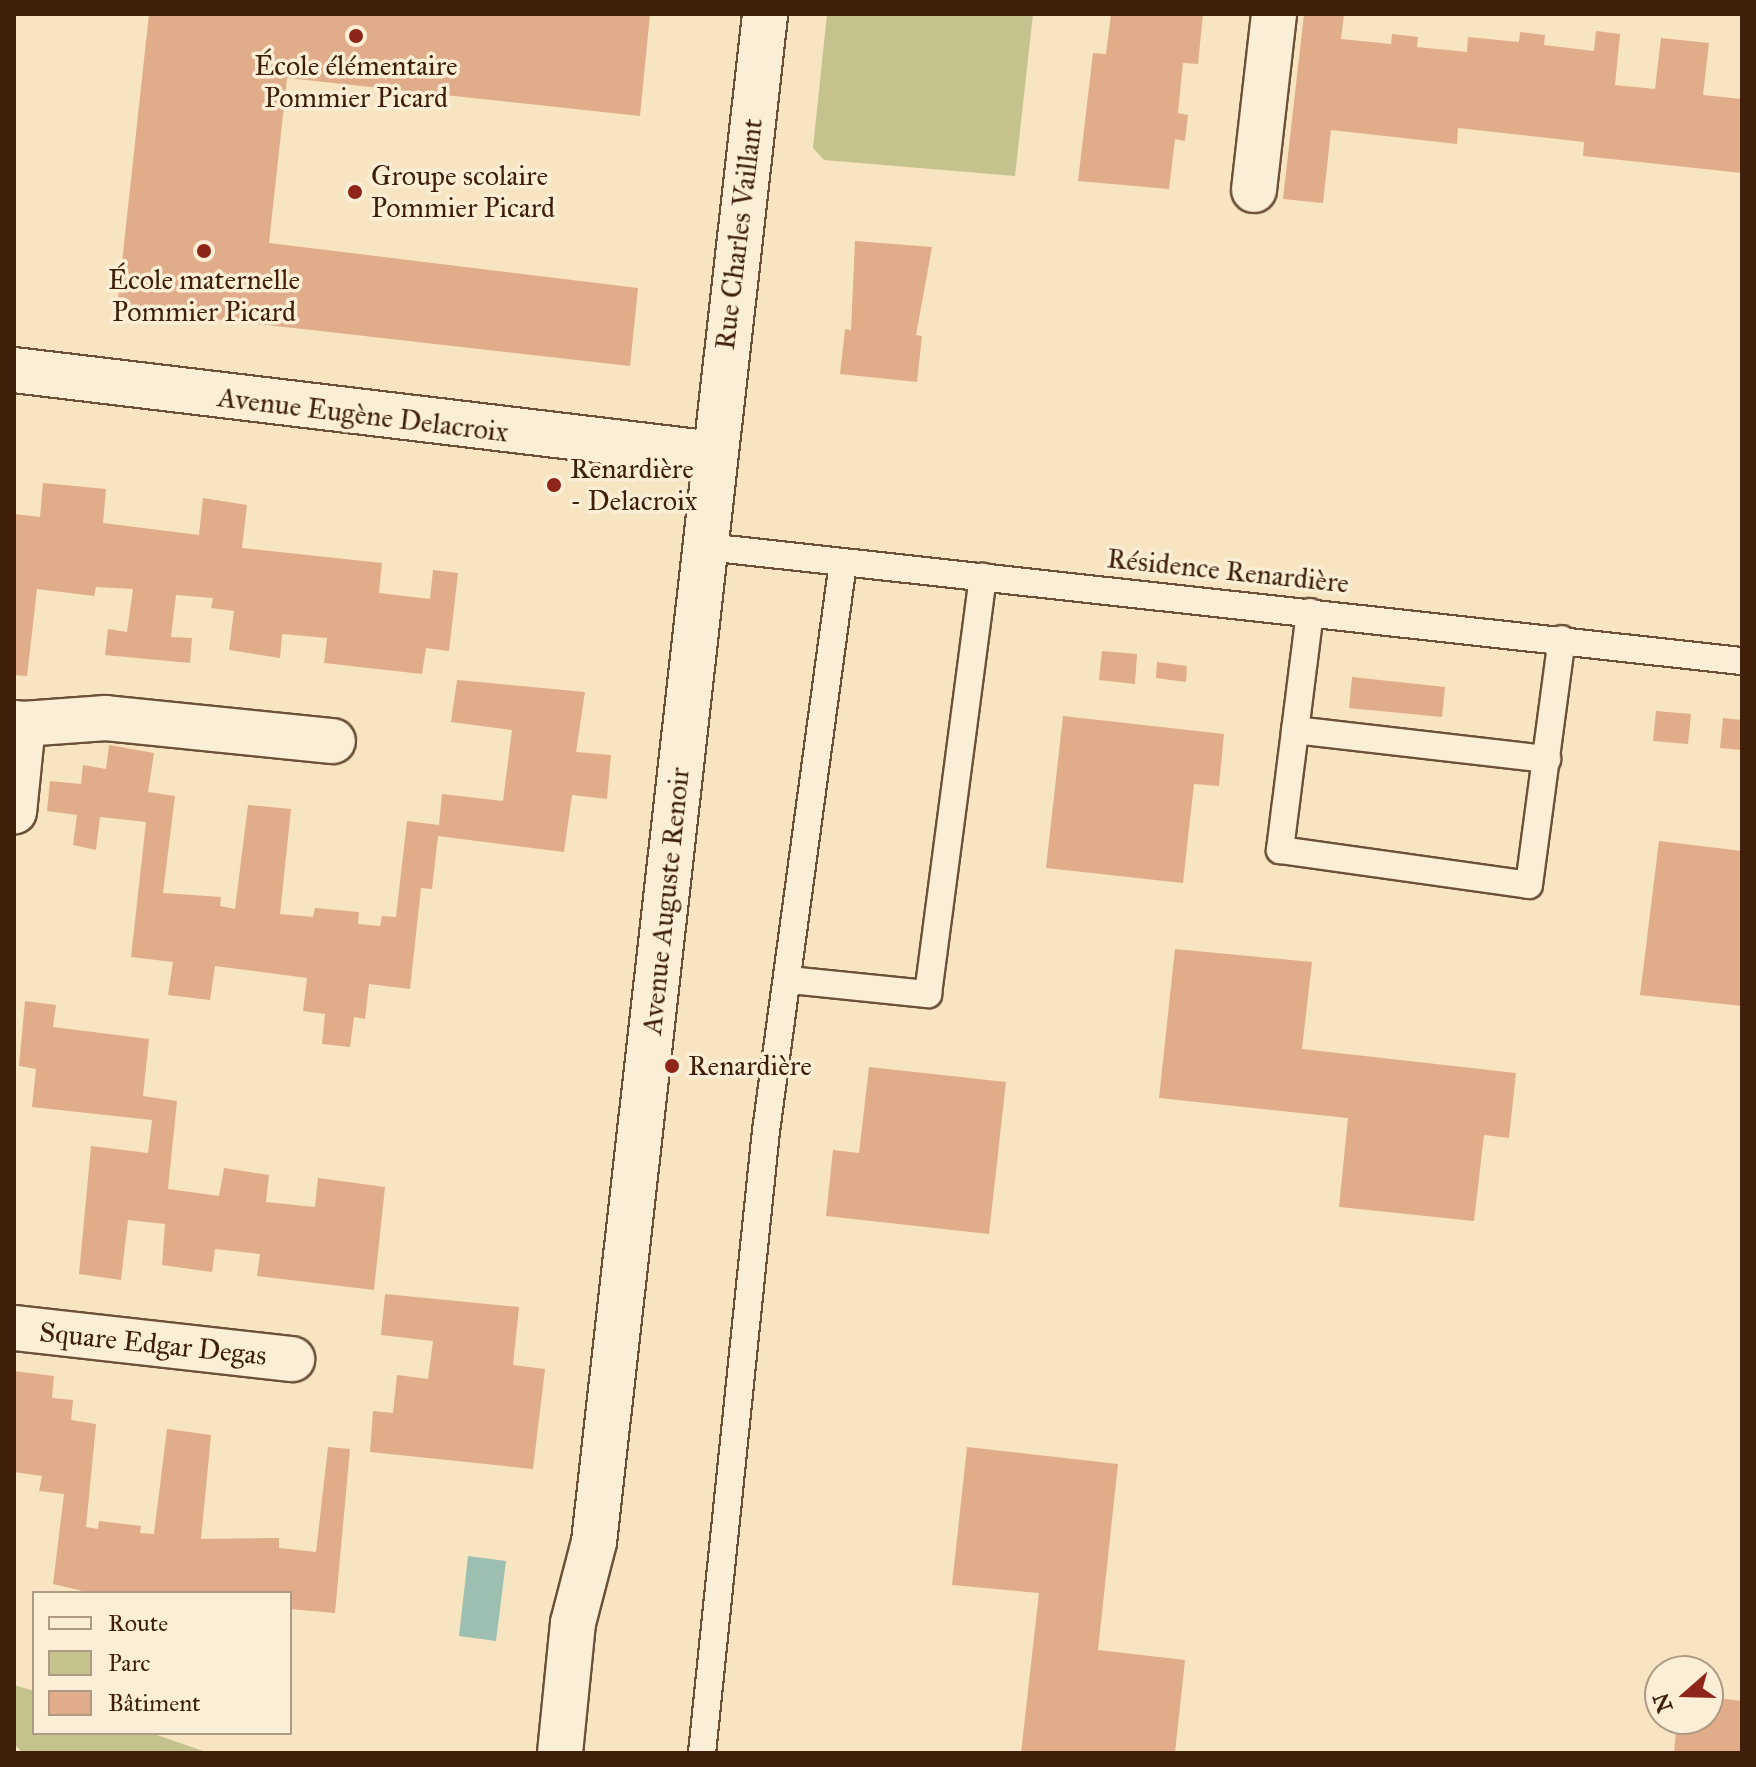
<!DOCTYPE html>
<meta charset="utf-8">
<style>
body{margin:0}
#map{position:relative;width:1756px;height:1767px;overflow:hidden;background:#f7e5c1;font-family:"IM FELL Great Primer",serif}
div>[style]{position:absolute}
.green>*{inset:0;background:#c4c28d}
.water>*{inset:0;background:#9dbfb1}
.building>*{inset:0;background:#e1ac89}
.roads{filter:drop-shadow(2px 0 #6d5038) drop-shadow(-2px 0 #6d5038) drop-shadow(0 2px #6d5038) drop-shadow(0 -2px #6d5038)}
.lane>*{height:26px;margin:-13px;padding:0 13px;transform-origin:13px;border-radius:13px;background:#faeed7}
.street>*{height:44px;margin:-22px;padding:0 22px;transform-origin:22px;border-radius:22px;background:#faeed7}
.secondary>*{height:44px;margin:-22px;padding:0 22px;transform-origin:22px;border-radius:22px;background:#faeed7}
.dots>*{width:22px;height:22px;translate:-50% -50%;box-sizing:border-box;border:4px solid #faeed7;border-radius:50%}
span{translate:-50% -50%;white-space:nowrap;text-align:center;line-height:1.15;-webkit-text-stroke:7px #faeed7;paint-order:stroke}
.poi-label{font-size:28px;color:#3f1f0a}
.left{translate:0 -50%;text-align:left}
.street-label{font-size:28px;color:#3f1f0a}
.frame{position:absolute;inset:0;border:16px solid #3f1f0a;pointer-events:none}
.legend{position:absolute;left:32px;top:1591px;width:260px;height:144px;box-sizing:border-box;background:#faeed7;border:2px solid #af9b85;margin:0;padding:10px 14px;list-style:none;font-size:24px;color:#3f1f0a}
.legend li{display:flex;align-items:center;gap:16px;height:40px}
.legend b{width:40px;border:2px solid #af9b85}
.north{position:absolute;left:1644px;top:1655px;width:80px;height:80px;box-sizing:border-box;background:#faeed7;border:2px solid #af9b85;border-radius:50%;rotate:250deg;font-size:22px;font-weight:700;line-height:32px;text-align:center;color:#3f1f0a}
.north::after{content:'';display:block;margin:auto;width:28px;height:36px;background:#8f2418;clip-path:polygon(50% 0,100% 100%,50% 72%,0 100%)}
</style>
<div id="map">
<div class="green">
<div style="clip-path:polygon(827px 14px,1033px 14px,1015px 176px,824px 160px,813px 148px)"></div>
<div style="clip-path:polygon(14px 1685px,34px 1691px,34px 1733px,151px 1733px,209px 1753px,23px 1753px,14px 1744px)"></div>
</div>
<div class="water">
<div style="clip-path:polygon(468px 1556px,506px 1561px,496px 1641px,459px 1636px)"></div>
</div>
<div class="building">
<div style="clip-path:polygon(149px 14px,650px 14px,640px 116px,287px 78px,269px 243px,638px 288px,630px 366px,117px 308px)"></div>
<div style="clip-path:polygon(1111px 14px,1203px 14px,1198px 64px,1183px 63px,1178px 113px,1188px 115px,1185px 141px,1175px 139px,1169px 189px,1078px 181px,1093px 53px,1106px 54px)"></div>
<div style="clip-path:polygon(1304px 14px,1344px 14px,1341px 39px,1391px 44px,1392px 34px,1418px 37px,1417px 47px,1467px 52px,1468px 37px,1519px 42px,1520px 32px,1545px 35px,1544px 45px,1594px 51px,1596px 31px,1620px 34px,1615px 85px,1655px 89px,1661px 38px,1709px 43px,1703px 95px,1742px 99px,1742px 173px,1583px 156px,1584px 142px,1458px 128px,1457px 144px,1331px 130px,1323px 203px,1283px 199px)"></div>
<div style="clip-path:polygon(855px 241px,932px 247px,916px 335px,922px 336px,917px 382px,840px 374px,845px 329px,851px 330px)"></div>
<div style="clip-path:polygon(43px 483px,106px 489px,103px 523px,199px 535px,203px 498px,247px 505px,242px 548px,382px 563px,379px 593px,430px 599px,433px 570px,458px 573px,449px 651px,426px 648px,422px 674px,324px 663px,327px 638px,282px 634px,280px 658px,229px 650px,234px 611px,211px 608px,213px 598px,176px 595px,171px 637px,192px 638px,190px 663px,105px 655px,108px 629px,127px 632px,133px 589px,96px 587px,94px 596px,37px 589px,27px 676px,14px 675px,14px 514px,40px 517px)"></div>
<div style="clip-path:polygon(1102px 651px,1137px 654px,1135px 684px,1099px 680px)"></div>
<div style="clip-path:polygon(1157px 662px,1187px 666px,1186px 682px,1156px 678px)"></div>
<div style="clip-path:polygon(1352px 677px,1445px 687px,1442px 717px,1349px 708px)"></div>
<div style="clip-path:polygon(457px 680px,585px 692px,576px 752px,611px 755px,607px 799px,572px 795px,564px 852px,438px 836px,432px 889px,421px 888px,410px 989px,369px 984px,365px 1019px,354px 1017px,350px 1047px,322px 1044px,325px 1014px,303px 1011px,307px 978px,215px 966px,210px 1000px,168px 995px,173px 962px,131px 957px,146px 822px,100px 817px,96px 850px,73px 845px,77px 815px,47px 811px,50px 781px,81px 784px,83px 765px,106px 769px,109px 745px,154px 753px,148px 792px,175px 796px,163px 893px,221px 897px,220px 906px,235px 909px,248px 805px,291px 809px,280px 914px,313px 917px,315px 908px,359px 912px,358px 924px,380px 926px,382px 916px,396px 917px,407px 821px,439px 825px,442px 794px,503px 801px,512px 730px,451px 722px)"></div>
<div style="clip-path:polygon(1656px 711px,1691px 714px,1688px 744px,1653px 741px)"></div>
<div style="clip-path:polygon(1063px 716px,1224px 734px,1219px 786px,1194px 784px,1183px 883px,1046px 868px)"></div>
<div style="clip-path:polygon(1723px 718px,1742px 720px,1742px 750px,1720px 748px)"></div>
<div style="clip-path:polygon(1659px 841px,1742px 851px,1742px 1006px,1640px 995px)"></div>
<div style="clip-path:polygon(1175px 949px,1312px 962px,1302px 1049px,1516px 1073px,1509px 1138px,1484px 1135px,1474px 1221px,1339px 1207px,1348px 1118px,1159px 1098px)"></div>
<div style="clip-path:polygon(25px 1001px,56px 1005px,53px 1027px,149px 1039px,143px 1096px,177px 1101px,168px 1189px,219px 1196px,224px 1168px,269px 1175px,266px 1202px,315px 1207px,318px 1178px,385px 1187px,374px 1290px,257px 1276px,260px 1254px,215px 1249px,212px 1272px,162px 1265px,165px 1224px,128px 1220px,121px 1280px,79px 1274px,91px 1146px,148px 1153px,152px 1120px,32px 1107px,36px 1069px,19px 1066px)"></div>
<div style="clip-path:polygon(869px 1067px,1006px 1082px,989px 1234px,826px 1216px,833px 1150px,859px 1153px)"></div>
<div style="clip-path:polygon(385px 1294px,519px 1307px,513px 1365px,545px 1369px,533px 1469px,370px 1452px,373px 1411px,393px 1413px,397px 1375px,428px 1379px,433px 1341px,381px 1335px)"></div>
<div style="clip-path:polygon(14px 1371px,54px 1376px,52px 1398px,73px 1400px,71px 1420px,96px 1424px,86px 1527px,98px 1529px,99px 1521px,141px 1526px,140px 1533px,154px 1534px,167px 1429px,211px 1435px,201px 1539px,279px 1538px,279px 1548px,316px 1552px,328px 1447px,350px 1449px,335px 1613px,290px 1609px,290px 1593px,91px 1593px,53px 1584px,64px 1494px,39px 1491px,42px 1476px,14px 1472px)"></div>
<div style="clip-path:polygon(967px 1447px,1118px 1464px,1098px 1650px,1185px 1660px,1175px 1753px,1021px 1753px,1039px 1593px,952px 1585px)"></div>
<div style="clip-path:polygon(1708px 1697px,1742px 1701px,1742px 1753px,1674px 1753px,1677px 1719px,1708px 1719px)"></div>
</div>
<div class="roads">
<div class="lane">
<div style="left:707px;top:547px;width:1041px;rotate:6.29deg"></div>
<div style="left:1310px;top:612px;width:240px;rotate:97.2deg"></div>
<div style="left:1280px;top:850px;width:251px;rotate:8deg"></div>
<div style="left:1529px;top:885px;width:248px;rotate:-82.4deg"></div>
<div style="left:1295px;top:730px;width:254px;rotate:6.6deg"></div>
<div style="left:789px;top:980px;width:140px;rotate:5.8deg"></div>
<div style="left:928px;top:994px;width:421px;rotate:-82.5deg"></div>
<div style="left:702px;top:1753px;width:625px;rotate:-84.13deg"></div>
<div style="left:766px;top:1131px;width:574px;rotate:-82.29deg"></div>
</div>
<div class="street">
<div style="left:1254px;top:190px;width:177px;rotate:-83.5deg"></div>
<div style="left:14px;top:370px;width:705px;rotate:6.84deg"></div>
<div style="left:14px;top:723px;width:9px;rotate:6deg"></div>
<div style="left:23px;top:724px;width:88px;rotate:95.8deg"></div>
<div style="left:23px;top:724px;width:83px;rotate:-4.1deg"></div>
<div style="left:106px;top:718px;width:228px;rotate:5.8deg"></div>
<div style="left:14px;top:1328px;width:280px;rotate:6.4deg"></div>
</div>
<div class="secondary">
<div style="left:560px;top:1753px;width:131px;rotate:-84.3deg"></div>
<div style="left:573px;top:1623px;width:84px;rotate:-75.5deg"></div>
<div style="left:594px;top:1542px;width:1538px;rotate:-83.61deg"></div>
</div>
</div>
<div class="dots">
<div style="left:356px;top:36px;background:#8f2418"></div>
<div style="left:355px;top:192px;background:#8f2418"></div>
<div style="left:204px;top:251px;background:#8f2418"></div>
<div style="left:554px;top:485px;background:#8f2418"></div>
<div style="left:672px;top:1066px;background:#8f2418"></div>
</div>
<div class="poi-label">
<span style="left:356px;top:82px">École élémentaire<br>Pommier Picard</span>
<span class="left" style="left:371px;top:192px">Groupe scolaire<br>Pommier Picard</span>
<span style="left:204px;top:296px">École maternelle<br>Pommier Picard</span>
<span class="left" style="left:570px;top:485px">Renardière<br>- Delacroix</span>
<span class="left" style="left:688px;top:1066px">Renardière</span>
</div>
<div class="street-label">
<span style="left:739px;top:234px;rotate:-83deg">Rue Charles Vaillant</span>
<span style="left:363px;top:415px;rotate:7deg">Avenue Eugène Delacroix</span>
<span style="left:1228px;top:571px;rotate:6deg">Résidence Renardière</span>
<span style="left:666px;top:901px;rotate:-84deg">Avenue Auguste Renoir</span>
<span style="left:153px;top:1344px;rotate:6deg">Square Edgar Degas</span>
</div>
<div class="frame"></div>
<ul class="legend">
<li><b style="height:10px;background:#faeed7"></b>Route</li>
<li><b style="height:22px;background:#c4c28d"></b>Parc</li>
<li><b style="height:22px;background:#e1ac89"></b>Bâtiment</li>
</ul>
<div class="north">N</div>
</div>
